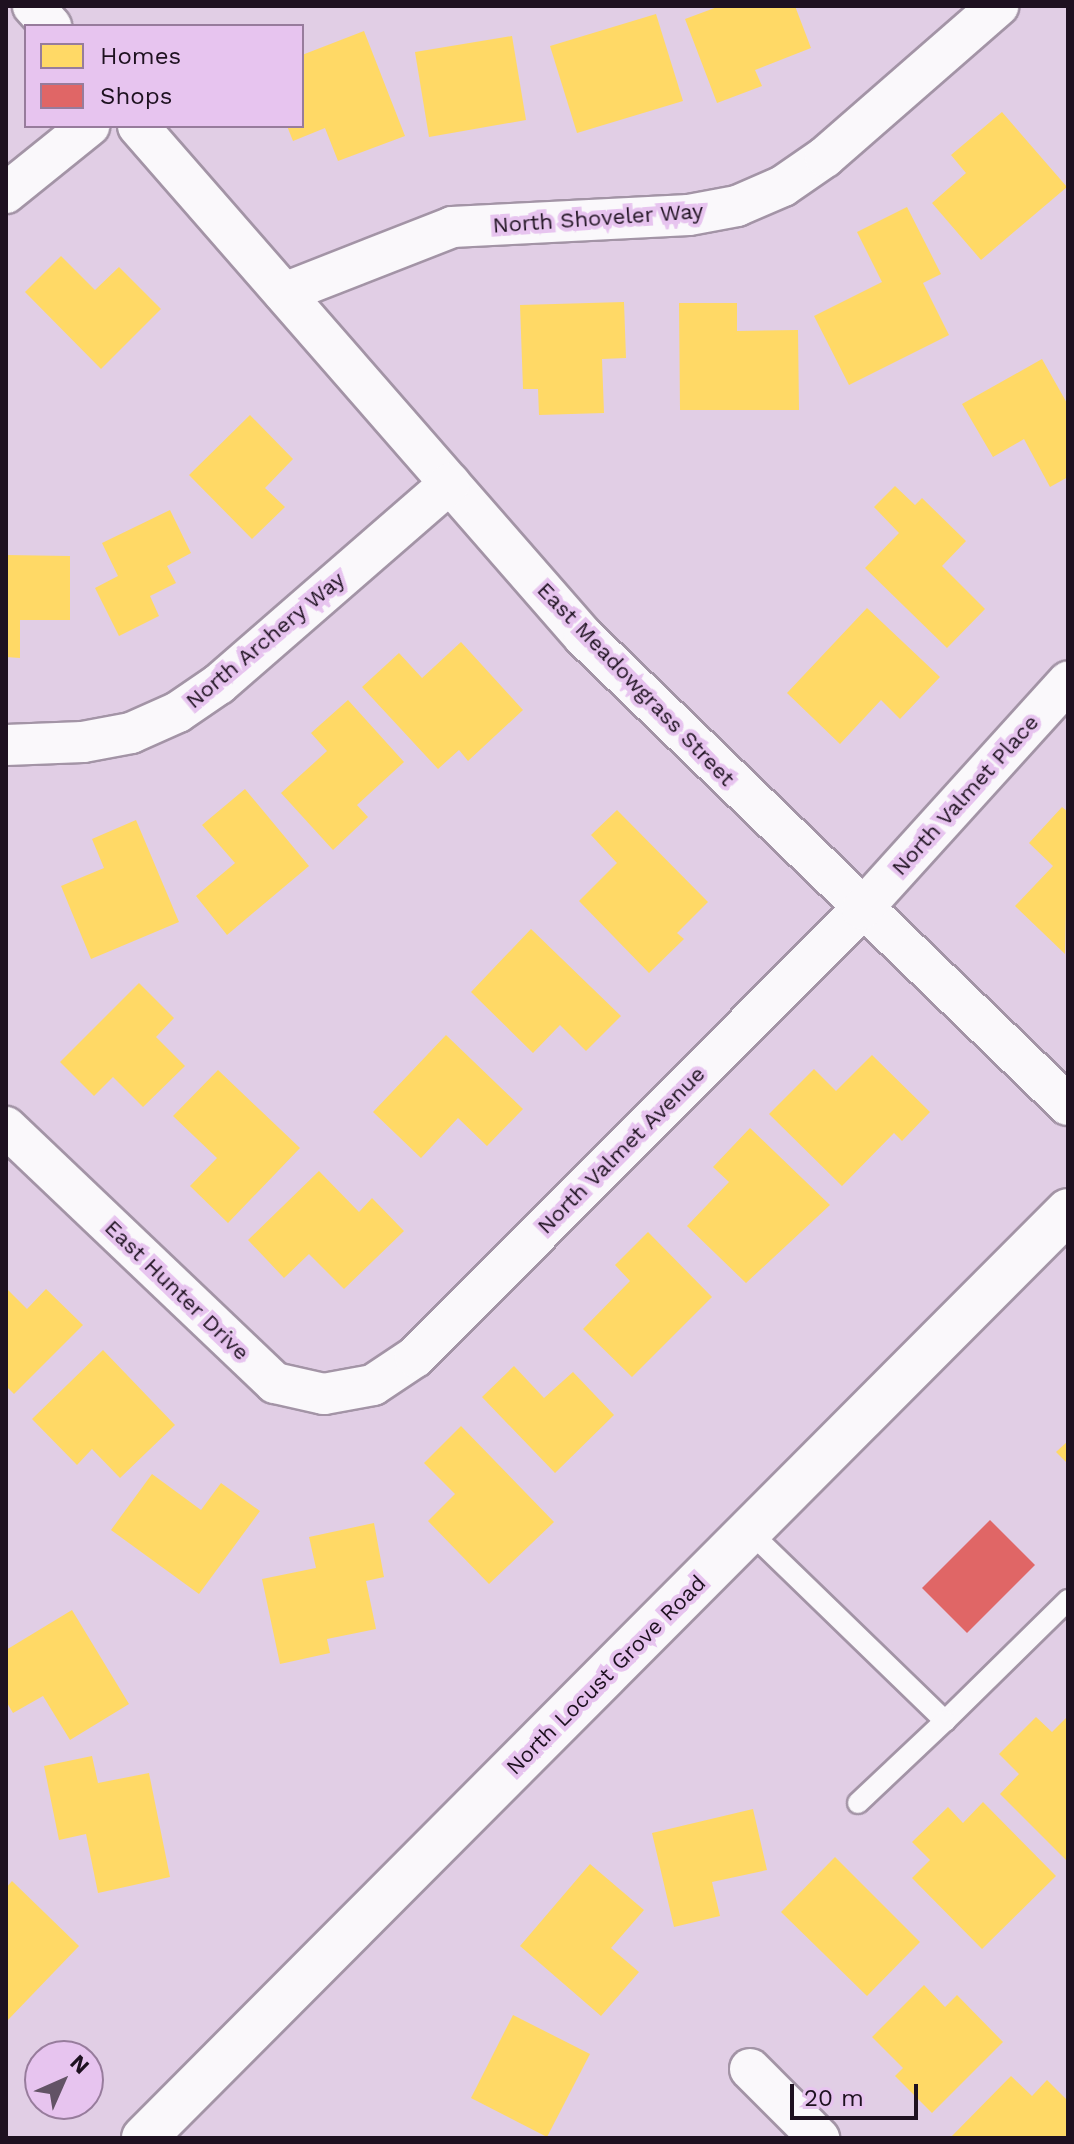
<!DOCTYPE html>
<style>
body{margin:0}
#map{position:relative;width:1074px;height:2144px;overflow:hidden;background:#e1cee5;font-family:"Work Sans",sans-serif}
div>[style]{position:absolute}
.homes>*{inset:0;background:#ffd966}
.shops>*{inset:0;background:#e06666}
.roads{filter:drop-shadow(2px 0 #a394a6) drop-shadow(-2px 0 #a394a6) drop-shadow(0 2px #a394a6) drop-shadow(0 -2px #a394a6)}
.lane>*{height:20px;margin:-10px;padding:0 10px;transform-origin:10px;border-radius:10px;background:#faf8fb}
.street>*{height:40px;margin:-20px;padding:0 20px;transform-origin:20px;border-radius:20px;background:#faf8fb}
.secondary>*{height:44px;margin:-22px;padding:0 22px;transform-origin:22px;border-radius:22px;background:#faf8fb}
span{translate:-50% -50%;white-space:nowrap;text-align:center;line-height:1.15;-webkit-text-stroke:8px #e7c4ef;paint-order:stroke}
.street-label{font-size:22px;color:#1e1120}
.frame{position:absolute;inset:0;border:8px solid #1e1120;pointer-events:none}
.legend{position:absolute;left:24px;top:24px;width:280px;height:104px;box-sizing:border-box;background:#e7c4ef;border:2px solid #977c9c;margin:0;padding:10px 14px;list-style:none;font-size:24px;color:#1e1120}
.legend li{display:flex;align-items:center;gap:16px;height:40px}
.legend b{width:40px;border:2px solid #977c9c}
.north{position:absolute;left:24px;top:2040px;width:80px;height:80px;box-sizing:border-box;background:#e7c4ef;border:2px solid #977c9c;border-radius:50%;rotate:45deg;font-size:22px;font-weight:700;line-height:32px;text-align:center;color:#1e1120}
.north::after{content:'';display:block;margin:auto;width:28px;height:36px;background:#625365;clip-path:polygon(50% 0,100% 100%,50% 72%,0 100%)}
.scale{position:absolute;left:790px;top:2084px;width:128px;height:36px;box-sizing:border-box;border:4px solid #1e1120;border-top:0;padding-left:10px;font-size:24px;line-height:28px;white-space:nowrap;color:#1e1120;-webkit-text-stroke:6px #e7c4ef;paint-order:stroke}
</style>
<div id="map">
<div class="homes">
<div style="clip-path:polygon(720px 6px,795px 6px,811px 48px,755px 70px,762px 86px,717px 103px,685px 19px)"></div>
<div style="clip-path:polygon(656px 14px,683px 101px,577px 133px,550px 46px)"></div>
<div style="clip-path:polygon(364px 31px,405px 136px,338px 161px,325px 128px,293px 141px,287px 126px,302px 126px,302px 55px)"></div>
<div style="clip-path:polygon(512px 36px,526px 120px,429px 137px,415px 52px)"></div>
<div style="clip-path:polygon(1002px 112px,1067px 187px,981px 260px,932px 203px,966px 173px,951px 155px)"></div>
<div style="clip-path:polygon(907px 207px,941px 274px,923px 283px,949px 335px,849px 385px,814px 316px,882px 282px,857px 232px)"></div>
<div style="clip-path:polygon(61px 256px,95px 290px,119px 267px,161px 309px,101px 369px,25px 292px)"></div>
<div style="clip-path:polygon(624px 302px,626px 358px,602px 359px,604px 413px,539px 415px,538px 389px,523px 389px,520px 305px)"></div>
<div style="clip-path:polygon(679px 303px,737px 303px,737px 331px,798px 330px,799px 410px,680px 410px)"></div>
<div style="clip-path:polygon(1042px 359px,1068px 405px,1068px 477px,1050px 487px,1024px 439px,993px 457px,962px 404px)"></div>
<div style="clip-path:polygon(250px 415px,293px 459px,265px 488px,285px 507px,252px 539px,189px 475px)"></div>
<div style="clip-path:polygon(895px 486px,915px 505px,922px 498px,966px 541px,942px 566px,985px 609px,947px 648px,865px 568px,899px 533px,874px 507px)"></div>
<div style="clip-path:polygon(170px 510px,191px 553px,167px 566px,176px 583px,150px 596px,159px 616px,119px 636px,95px 588px,118px 576px,102px 543px)"></div>
<div style="clip-path:polygon(6px 555px,70px 556px,70px 620px,20px 620px,20px 658px,6px 657px)"></div>
<div style="clip-path:polygon(867px 608px,940px 677px,900px 719px,881px 700px,840px 744px,787px 693px)"></div>
<div style="clip-path:polygon(461px 642px,523px 710px,468px 761px,459px 750px,438px 769px,362px 687px,399px 653px,422px 678px)"></div>
<div style="clip-path:polygon(348px 700px,404px 762px,357px 805px,368px 817px,333px 850px,281px 793px,327px 751px,311px 733px)"></div>
<div style="clip-path:polygon(245px 789px,309px 866px,227px 935px,196px 896px,235px 863px,202px 825px)"></div>
<div style="clip-path:polygon(1062px 807px,1068px 812px,1065px 954px,1015px 906px,1053px 866px,1029px 843px)"></div>
<div style="clip-path:polygon(617px 810px,708px 902px,677px 933px,684px 939px,649px 973px,579px 901px,617px 863px,591px 835px)"></div>
<div style="clip-path:polygon(136px 820px,179px 922px,91px 959px,61px 886px,104px 868px,92px 839px)"></div>
<div style="clip-path:polygon(531px 929px,621px 1016px,586px 1051px,560px 1025px,533px 1053px,471px 992px)"></div>
<div style="clip-path:polygon(139px 983px,174px 1018px,156px 1037px,185px 1066px,143px 1107px,113px 1077px,94px 1096px,60px 1062px)"></div>
<div style="clip-path:polygon(446px 1035px,523px 1109px,487px 1146px,458px 1118px,421px 1158px,373px 1112px)"></div>
<div style="clip-path:polygon(872px 1055px,930px 1112px,902px 1141px,894px 1133px,842px 1186px,769px 1114px,814px 1069px,836px 1091px)"></div>
<div style="clip-path:polygon(218px 1070px,300px 1148px,228px 1223px,190px 1186px,217px 1158px,173px 1116px)"></div>
<div style="clip-path:polygon(750px 1128px,830px 1205px,746px 1283px,687px 1226px,729px 1182px,713px 1167px)"></div>
<div style="clip-path:polygon(319px 1171px,359px 1212px,372px 1198px,404px 1231px,344px 1289px,309px 1254px,284px 1278px,248px 1240px)"></div>
<div style="clip-path:polygon(648px 1232px,712px 1297px,632px 1377px,583px 1329px,630px 1281px,615px 1265px)"></div>
<div style="clip-path:polygon(6px 1288px,27px 1309px,46px 1289px,83px 1325px,14px 1394px,6px 1386px)"></div>
<div style="clip-path:polygon(103px 1350px,175px 1425px,120px 1478px,92px 1449px,77px 1465px,32px 1419px)"></div>
<div style="clip-path:polygon(514px 1366px,544px 1398px,573px 1372px,614px 1415px,555px 1473px,482px 1397px)"></div>
<div style="clip-path:polygon(461px 1426px,554px 1522px,489px 1584px,428px 1521px,455px 1494px,424px 1463px)"></div>
<div style="clip-path:polygon(1068px 1441px,1068px 1464px,1056px 1452px)"></div>
<div style="clip-path:polygon(152px 1474px,201px 1510px,221px 1483px,260px 1511px,199px 1594px,111px 1530px)"></div>
<div style="clip-path:polygon(374px 1523px,384px 1577px,366px 1581px,376px 1629px,327px 1639px,330px 1653px,280px 1664px,262px 1579px,316px 1568px,309px 1537px)"></div>
<div style="clip-path:polygon(72px 1610px,129px 1704px,70px 1740px,43px 1696px,13px 1713px,6px 1701px,6px 1650px)"></div>
<div style="clip-path:polygon(1068px 1716px,1068px 1862px,1000px 1794px,1019px 1774px,999px 1754px,1036px 1717px,1052px 1732px)"></div>
<div style="clip-path:polygon(92px 1756px,98px 1783px,149px 1773px,170px 1877px,98px 1893px,86px 1834px,59px 1840px,44px 1766px)"></div>
<div style="clip-path:polygon(983px 1802px,1056px 1876px,982px 1949px,912px 1878px,930px 1860px,912px 1842px,948px 1807px,963px 1823px)"></div>
<div style="clip-path:polygon(753px 1809px,767px 1870px,712px 1882px,720px 1916px,674px 1927px,652px 1833px)"></div>
<div style="clip-path:polygon(835px 1857px,920px 1942px,867px 1996px,781px 1912px)"></div>
<div style="clip-path:polygon(590px 1864px,644px 1910px,611px 1948px,639px 1972px,601px 2016px,520px 1946px)"></div>
<div style="clip-path:polygon(12px 1881px,79px 1946px,6px 2022px,6px 1888px)"></div>
<div style="clip-path:polygon(924px 1985px,945px 2007px,957px 1995px,1003px 2042px,932px 2113px,895px 2076px,903px 2068px,872px 2037px)"></div>
<div style="clip-path:polygon(513px 2015px,590px 2054px,547px 2137px,471px 2098px)"></div>
<div style="clip-path:polygon(1011px 2076px,1032px 2096px,1047px 2080px,1068px 2101px,1068px 2138px,950px 2138px)"></div>
</div>
<div class="shops">
<div style="clip-path:polygon(990px 1520px,1035px 1565px,967px 1633px,922px 1588px)"></div>
</div>
<div class="roads">
<div class="lane">
<div style="left:750px;top:1532px;width:272px;rotate:44.1deg"></div>
<div style="left:945px;top:1721px;width:173px;rotate:-44.5deg"></div>
<div style="left:858px;top:1803px;width:120px;rotate:-43.3deg"></div>
</div>
<div class="street">
<div style="left:33px;top:6px;width:27px;rotate:48deg"></div>
<div style="left:138px;top:126px;width:678px;rotate:48.89deg"></div>
<div style="left:584px;top:637px;width:673px;rotate:44.04deg"></div>
<div style="left:6px;top:193px;width:107px;rotate:-38.9deg"></div>
<div style="left:284px;top:293px;width:180px;rotate:-21.4deg"></div>
<div style="left:452px;top:227px;width:237px;rotate:-2.9deg"></div>
<div style="left:689px;top:215px;width:49px;rotate:-10.6deg"></div>
<div style="left:737px;top:206px;width:50px;rotate:-23.5deg"></div>
<div style="left:783px;top:186px;width:51px;rotate:-34.6deg"></div>
<div style="left:825px;top:157px;width:230px;rotate:-41.1deg"></div>
<div style="left:6px;top:745px;width:77px;rotate:-2.2deg"></div>
<div style="left:83px;top:742px;width:49px;rotate:-10.6deg"></div>
<div style="left:131px;top:733px;width:51px;rotate:-24.1deg"></div>
<div style="left:178px;top:712px;width:50px;rotate:-34.3deg"></div>
<div style="left:219px;top:684px;width:306px;rotate:-41deg"></div>
<div style="left:6px;top:1127px;width:371px;rotate:43.6deg"></div>
<div style="left:275px;top:1383px;width:50px;rotate:12.7deg"></div>
<div style="left:324px;top:1394px;width:50px;rotate:-10.4deg"></div>
<div style="left:373px;top:1385px;width:50px;rotate:-33.7deg"></div>
<div style="left:415px;top:1357px;width:633px;rotate:-45.06deg"></div>
<div style="left:862px;top:909px;width:307px;rotate:-47.8deg"></div>
<div style="left:750px;top:2069px;width:98px;rotate:45deg"></div>
</div>
<div class="secondary">
<div style="left:144px;top:2138px;width:1309px;rotate:-45.09deg"></div>
</div>
</div>
<div class="street-label">
<span style="left:598px;top:218px;rotate:-4deg">North Shoveler Way</span>
<span style="left:265px;top:640px;rotate:-40deg">North Archery Way</span>
<span style="left:636px;top:684px;rotate:46deg">East Meadowgrass Street</span>
<span style="left:965px;top:795px;rotate:-48deg">North Valmet Place</span>
<span style="left:621px;top:1150px;rotate:-45deg">North Valmet Avenue</span>
<span style="left:177px;top:1290px;rotate:44deg">East Hunter Drive</span>
<span style="left:606px;top:1675px;rotate:-45deg">North Locust Grove Road</span>
</div>
<div class="frame"></div>
<ul class="legend">
<li><b style="height:22px;background:#ffd966"></b>Homes</li>
<li><b style="height:22px;background:#e06666"></b>Shops</li>
</ul>
<div class="north">N</div>
<div class="scale">20 m</div>
</div>
